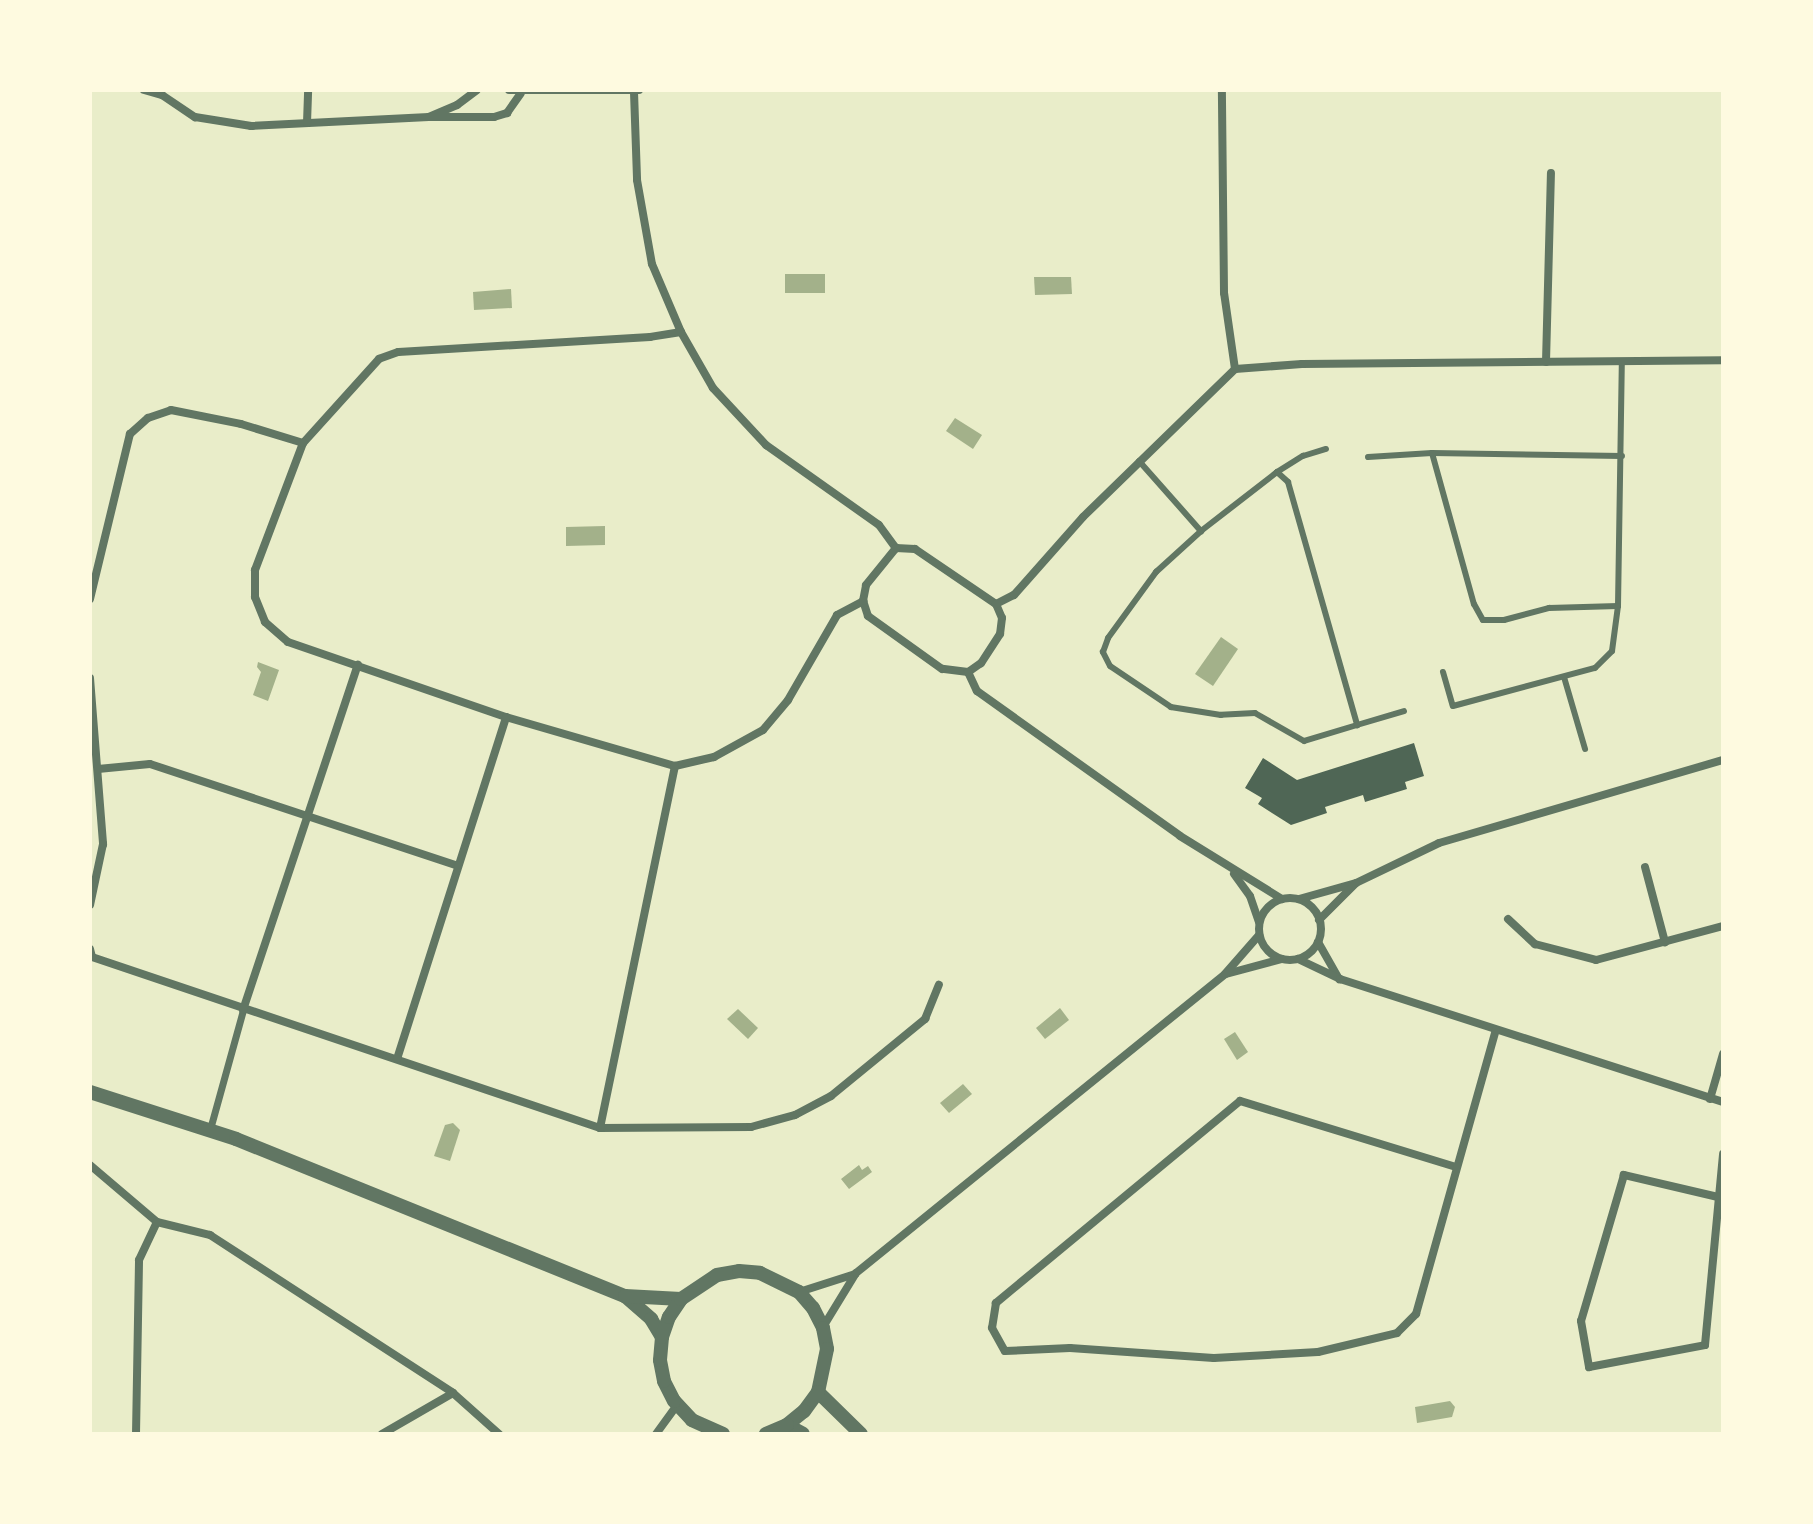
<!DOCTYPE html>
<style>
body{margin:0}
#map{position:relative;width:1813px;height:1524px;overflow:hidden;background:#e9edc9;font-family:"Titillium Web",sans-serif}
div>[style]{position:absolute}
.water>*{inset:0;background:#a3b18a}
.building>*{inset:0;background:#4f6655}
.service>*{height:6px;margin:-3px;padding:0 3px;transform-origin:3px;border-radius:3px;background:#617663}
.pedestrian>*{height:7px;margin:-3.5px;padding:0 3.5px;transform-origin:3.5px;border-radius:3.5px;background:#617663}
.minor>*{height:8px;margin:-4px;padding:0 4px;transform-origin:4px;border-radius:4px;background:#617663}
.minor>.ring{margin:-4px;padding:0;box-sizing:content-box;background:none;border:8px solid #617663;border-radius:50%}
.tertiary>*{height:14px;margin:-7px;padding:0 7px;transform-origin:7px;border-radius:7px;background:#617663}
span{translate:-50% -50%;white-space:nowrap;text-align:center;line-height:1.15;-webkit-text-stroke:6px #fefae0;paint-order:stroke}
.frame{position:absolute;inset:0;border:92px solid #fefae0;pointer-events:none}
</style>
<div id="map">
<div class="water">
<div style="clip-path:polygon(785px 274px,825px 274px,825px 293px,785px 293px)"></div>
<div style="clip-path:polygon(1034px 277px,1071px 277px,1072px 294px,1035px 295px)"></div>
<div style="clip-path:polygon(511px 289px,512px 308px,474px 310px,473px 292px)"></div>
<div style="clip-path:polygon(955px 418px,982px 435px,973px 449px,946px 431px)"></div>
<div style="clip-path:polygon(605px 526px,605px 545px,566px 546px,566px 527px)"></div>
<div style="clip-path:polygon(1221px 637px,1238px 649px,1213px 686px,1195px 674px)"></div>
<div style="clip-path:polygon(258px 662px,279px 670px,268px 701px,253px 695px,261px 672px,257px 667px)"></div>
<div style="clip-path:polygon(1060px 1008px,1069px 1020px,1045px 1039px,1036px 1028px)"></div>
<div style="clip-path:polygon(738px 1009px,758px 1028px,748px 1039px,727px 1019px)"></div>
<div style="clip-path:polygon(1235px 1032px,1248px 1052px,1237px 1060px,1224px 1039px)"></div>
<div style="clip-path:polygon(963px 1084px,972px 1094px,949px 1113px,940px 1103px)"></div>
<div style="clip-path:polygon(453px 1123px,460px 1130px,450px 1161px,434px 1156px,445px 1125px)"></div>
<div style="clip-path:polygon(859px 1165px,862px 1170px,868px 1166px,872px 1172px,849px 1189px,841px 1179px)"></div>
<div style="clip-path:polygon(1450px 1401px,1455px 1407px,1452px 1417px,1417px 1423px,1415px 1407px)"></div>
</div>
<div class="building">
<div style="clip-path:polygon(1414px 743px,1424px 776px,1405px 782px,1407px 789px,1365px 802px,1363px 795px,1325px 807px,1327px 813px,1291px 825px,1258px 804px,1262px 798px,1245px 788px,1263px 758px,1297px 780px)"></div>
</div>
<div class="service">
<div style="left:1432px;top:453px;width:157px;rotate:74.5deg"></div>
<div style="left:1474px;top:604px;width:18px;rotate:61deg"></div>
<div style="left:1483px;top:620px;width:21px"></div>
<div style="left:1504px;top:620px;width:47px;rotate:-14.9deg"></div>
<div style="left:1549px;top:608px;width:69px;rotate:-1.7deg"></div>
<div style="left:1618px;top:606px;width:245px;rotate:-89.1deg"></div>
<div style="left:1368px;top:457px;width:64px;rotate:-3.6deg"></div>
<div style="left:1432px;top:453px;width:190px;rotate:0.9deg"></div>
<div style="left:1139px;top:461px;width:94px;rotate:48.5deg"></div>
<div style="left:1201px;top:531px;width:96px;rotate:-37.8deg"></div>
<div style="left:1277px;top:472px;width:15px;rotate:42deg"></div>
<div style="left:1288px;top:482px;width:253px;rotate:74.1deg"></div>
<div style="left:1357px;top:725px;width:55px;rotate:163.2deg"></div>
<div style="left:1304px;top:741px;width:56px;rotate:-150.3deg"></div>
<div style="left:1255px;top:713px;width:34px;rotate:177deg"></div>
<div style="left:1221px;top:715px;width:51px;rotate:-170.9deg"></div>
<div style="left:1171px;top:707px;width:73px;rotate:-146.1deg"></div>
<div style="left:1110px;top:666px;width:16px;rotate:-117deg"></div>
<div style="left:1103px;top:652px;width:15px;rotate:-70deg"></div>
<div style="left:1108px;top:638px;width:82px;rotate:-54deg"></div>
<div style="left:1156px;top:572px;width:61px;rotate:-42.3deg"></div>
<div style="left:1277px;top:472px;width:31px;rotate:-32deg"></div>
<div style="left:1303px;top:456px;width:24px;rotate:-17deg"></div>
<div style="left:1443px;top:672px;width:35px;rotate:74deg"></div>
<div style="left:1453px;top:706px;width:147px;rotate:-15deg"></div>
<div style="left:1595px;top:668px;width:24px;rotate:-45deg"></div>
<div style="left:1612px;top:651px;width:45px;rotate:-82.4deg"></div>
<div style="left:1564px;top:677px;width:75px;rotate:73.7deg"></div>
<div style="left:1357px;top:725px;width:49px;rotate:-16.6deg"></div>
</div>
<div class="pedestrian">
<div style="left:210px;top:1129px;width:123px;rotate:-74.5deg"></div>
</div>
<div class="minor">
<div style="left:144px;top:90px;width:19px;rotate:16deg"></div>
<div style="left:162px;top:95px;width:40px;rotate:34deg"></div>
<div style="left:195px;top:117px;width:57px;rotate:9.1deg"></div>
<div style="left:251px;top:126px;width:178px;rotate:-2.9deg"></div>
<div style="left:477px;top:90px;width:25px;rotate:143deg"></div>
<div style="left:457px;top:105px;width:30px;rotate:157deg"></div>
<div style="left:429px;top:117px;width:65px"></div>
<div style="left:494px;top:117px;width:14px;rotate:-17deg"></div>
<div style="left:507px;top:113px;width:24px;rotate:-55deg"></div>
<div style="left:509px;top:90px;width:130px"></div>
<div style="left:634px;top:92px;width:88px;rotate:88deg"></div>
<div style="left:637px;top:180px;width:85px;rotate:79.9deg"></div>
<div style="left:652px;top:264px;width:74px;rotate:66.9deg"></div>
<div style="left:681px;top:332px;width:64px;rotate:60.3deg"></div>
<div style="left:713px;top:388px;width:78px;rotate:47.1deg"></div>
<div style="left:766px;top:445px;width:138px;rotate:35.3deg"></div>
<div style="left:879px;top:525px;width:29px;rotate:54deg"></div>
<div style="left:307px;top:123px;width:33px;rotate:-88deg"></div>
<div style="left:681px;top:332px;width:31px;rotate:171deg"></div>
<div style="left:650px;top:337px;width:252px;rotate:176.6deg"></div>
<div style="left:398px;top:352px;width:20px;rotate:160deg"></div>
<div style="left:379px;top:359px;width:113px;rotate:132.1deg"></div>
<div style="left:303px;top:443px;width:136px;rotate:110.7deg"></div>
<div style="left:255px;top:570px;width:27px;rotate:90deg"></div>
<div style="left:255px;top:597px;width:27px;rotate:68deg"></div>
<div style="left:265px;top:622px;width:30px;rotate:41deg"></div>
<div style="left:288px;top:642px;width:231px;rotate:19deg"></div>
<div style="left:506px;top:717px;width:176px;rotate:16.2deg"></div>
<div style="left:675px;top:766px;width:40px;rotate:-13deg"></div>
<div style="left:714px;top:757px;width:56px;rotate:-28.9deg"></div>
<div style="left:763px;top:730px;width:39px;rotate:-50deg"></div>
<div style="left:788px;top:700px;width:98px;rotate:-60deg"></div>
<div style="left:837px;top:615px;width:30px;rotate:-28deg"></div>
<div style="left:1546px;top:362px;width:189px;rotate:-88.5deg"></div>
<div style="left:1235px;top:369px;width:67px;rotate:-4.3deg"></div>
<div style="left:1302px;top:364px;width:421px;rotate:-0.5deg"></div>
<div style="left:896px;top:548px;width:19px;rotate:3deg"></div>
<div style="left:915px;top:549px;width:98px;rotate:34.2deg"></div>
<div style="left:996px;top:604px;width:15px;rotate:67deg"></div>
<div style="left:1002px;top:618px;width:16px;rotate:97deg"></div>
<div style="left:1000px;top:634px;width:35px;rotate:123deg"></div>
<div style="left:981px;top:663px;width:16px;rotate:145deg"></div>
<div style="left:968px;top:672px;width:26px;rotate:-173deg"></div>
<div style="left:942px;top:669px;width:91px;rotate:-144.4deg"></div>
<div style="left:868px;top:616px;width:16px;rotate:-108deg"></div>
<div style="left:863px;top:601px;width:16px;rotate:-79deg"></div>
<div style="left:866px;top:585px;width:48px;rotate:-51deg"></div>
<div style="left:90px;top:599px;width:170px;rotate:-76.4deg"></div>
<div style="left:130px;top:434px;width:24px;rotate:-42deg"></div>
<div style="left:148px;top:418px;width:24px;rotate:-19deg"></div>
<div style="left:171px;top:410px;width:71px;rotate:11.3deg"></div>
<div style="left:241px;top:424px;width:65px;rotate:17deg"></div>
<div style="left:996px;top:604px;width:20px;rotate:-27deg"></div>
<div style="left:1014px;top:595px;width:104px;rotate:-48.5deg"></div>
<div style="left:1083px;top:517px;width:212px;rotate:-44.2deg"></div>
<div style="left:1235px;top:369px;width:77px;rotate:-98.2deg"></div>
<div style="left:1224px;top:293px;width:203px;rotate:-90.6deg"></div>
<div style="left:968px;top:672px;width:21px;rotate:65deg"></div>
<div style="left:977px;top:691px;width:249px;rotate:35.5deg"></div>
<div style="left:1180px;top:836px;width:120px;rotate:31.7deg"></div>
<div style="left:90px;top:678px;width:167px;rotate:85.5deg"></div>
<div style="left:103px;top:844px;width:62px;rotate:102deg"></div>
<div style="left:98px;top:769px;width:52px;rotate:-5.5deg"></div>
<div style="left:150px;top:764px;width:324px;rotate:18.3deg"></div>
<div style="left:1645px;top:867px;width:78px;rotate:75.1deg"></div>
<div style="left:1234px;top:874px;width:27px;rotate:54deg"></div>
<div style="left:1250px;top:896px;width:28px;rotate:71deg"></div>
<div class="ring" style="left:1259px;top:898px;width:54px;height:54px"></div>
<div style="left:1299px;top:899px;width:59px;rotate:-15.7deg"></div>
<div style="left:1356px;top:883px;width:92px;rotate:-25.7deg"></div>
<div style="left:1439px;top:843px;width:296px;rotate:-16.3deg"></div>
<div style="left:1508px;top:919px;width:37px;rotate:43deg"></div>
<div style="left:1535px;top:944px;width:63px;rotate:14.7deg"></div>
<div style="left:1596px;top:960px;width:131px;rotate:-15deg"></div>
<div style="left:1319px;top:920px;width:51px;rotate:-45deg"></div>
<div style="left:1318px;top:942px;width:43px;rotate:60.4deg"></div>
<div style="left:90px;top:949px;width:8px;rotate:76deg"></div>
<div style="left:92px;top:957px;width:536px;rotate:18.6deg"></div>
<div style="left:600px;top:1128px;width:151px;rotate:-0.4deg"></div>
<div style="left:751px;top:1127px;width:46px;rotate:-15.3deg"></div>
<div style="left:795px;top:1115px;width:41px;rotate:-27.8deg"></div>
<div style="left:831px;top:1096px;width:122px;rotate:-39.3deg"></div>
<div style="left:925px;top:1019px;width:37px;rotate:-68deg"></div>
<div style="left:1298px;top:959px;width:47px;rotate:25.5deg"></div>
<div style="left:1340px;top:979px;width:402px;rotate:17.8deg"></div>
<div style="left:1226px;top:974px;width:58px;rotate:-15deg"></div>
<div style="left:243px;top:1010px;width:364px;rotate:-71.6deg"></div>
<div style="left:397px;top:1059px;width:359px;rotate:-72.3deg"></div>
<div style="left:1710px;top:1099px;width:47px;rotate:-73.9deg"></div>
<div style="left:600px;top:1128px;width:370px;rotate:-78.3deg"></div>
<div style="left:90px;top:1165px;width:88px;rotate:40.4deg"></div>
<div style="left:1456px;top:1167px;width:226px;rotate:-163deg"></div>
<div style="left:1240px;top:1101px;width:317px;rotate:140.4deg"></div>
<div style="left:996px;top:1303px;width:25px;rotate:99deg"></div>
<div style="left:992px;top:1328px;width:26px;rotate:61deg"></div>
<div style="left:1005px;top:1351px;width:65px;rotate:-2.6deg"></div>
<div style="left:1070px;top:1348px;width:144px;rotate:4deg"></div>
<div style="left:1214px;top:1358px;width:104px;rotate:-3.3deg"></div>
<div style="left:1318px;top:1352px;width:81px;rotate:-13.5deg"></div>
<div style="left:1397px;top:1333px;width:27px;rotate:-45deg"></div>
<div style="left:1416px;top:1314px;width:295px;rotate:-74.3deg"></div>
<div style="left:1718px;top:1197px;width:97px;rotate:-166.8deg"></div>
<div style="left:1624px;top:1175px;width:152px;rotate:106.4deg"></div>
<div style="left:1581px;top:1321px;width:47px;rotate:80.1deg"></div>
<div style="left:1589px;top:1367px;width:118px;rotate:-10.7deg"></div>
<div style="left:1705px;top:1345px;width:192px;rotate:-84.6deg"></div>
<div style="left:799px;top:1292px;width:59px;rotate:-17.8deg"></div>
<div style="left:823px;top:1327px;width:63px;rotate:-58.6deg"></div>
<div style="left:856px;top:1273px;width:475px;rotate:-39deg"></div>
<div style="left:1225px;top:974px;width:52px;rotate:-48.9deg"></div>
<div style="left:136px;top:1434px;width:174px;rotate:-89deg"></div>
<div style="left:139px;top:1260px;width:42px;rotate:-64.7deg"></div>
<div style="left:157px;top:1222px;width:55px;rotate:13.8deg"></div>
<div style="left:210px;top:1235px;width:290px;rotate:33deg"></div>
<div style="left:453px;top:1393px;width:62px;rotate:41.7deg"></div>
<div style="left:382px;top:1434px;width:82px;rotate:-30deg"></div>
<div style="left:656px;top:1434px;width:36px;rotate:-54deg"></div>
</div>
<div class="tertiary">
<div style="left:90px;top:1092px;width:153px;rotate:17.8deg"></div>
<div style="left:236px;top:1139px;width:419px;rotate:22deg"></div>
<div style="left:625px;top:1296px;width:35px;rotate:41deg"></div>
<div style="left:651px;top:1319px;width:21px;rotate:59deg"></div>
<div style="left:625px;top:1296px;width:56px;rotate:3.1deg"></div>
<div style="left:818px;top:1392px;width:60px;rotate:44.3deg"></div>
<div style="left:787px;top:1425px;width:18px;rotate:29deg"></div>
<div style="left:723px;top:1434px;width:34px;rotate:-156deg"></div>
<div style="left:692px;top:1420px;width:26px;rotate:-133deg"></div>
<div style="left:674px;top:1401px;width:22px;rotate:-117deg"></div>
<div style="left:664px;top:1381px;width:21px;rotate:-101deg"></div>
<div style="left:660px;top:1360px;width:23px;rotate:-85deg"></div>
<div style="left:662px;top:1337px;width:21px;rotate:-71deg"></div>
<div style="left:669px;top:1317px;width:22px;rotate:-56deg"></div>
<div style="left:681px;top:1299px;width:43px;rotate:-33.7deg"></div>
<div style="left:717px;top:1275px;width:22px;rotate:-10deg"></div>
<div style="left:739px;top:1271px;width:21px;rotate:5deg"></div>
<div style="left:760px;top:1273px;width:43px;rotate:26deg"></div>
<div style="left:799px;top:1292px;width:21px;rotate:49deg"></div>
<div style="left:813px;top:1308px;width:22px;rotate:63deg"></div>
<div style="left:823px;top:1328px;width:21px;rotate:79deg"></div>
<div style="left:827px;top:1349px;width:44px;rotate:101.8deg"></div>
<div style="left:818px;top:1392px;width:24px;rotate:126deg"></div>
<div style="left:804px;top:1411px;width:22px;rotate:141deg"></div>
<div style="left:787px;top:1425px;width:23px;rotate:157deg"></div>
</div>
<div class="frame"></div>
</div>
